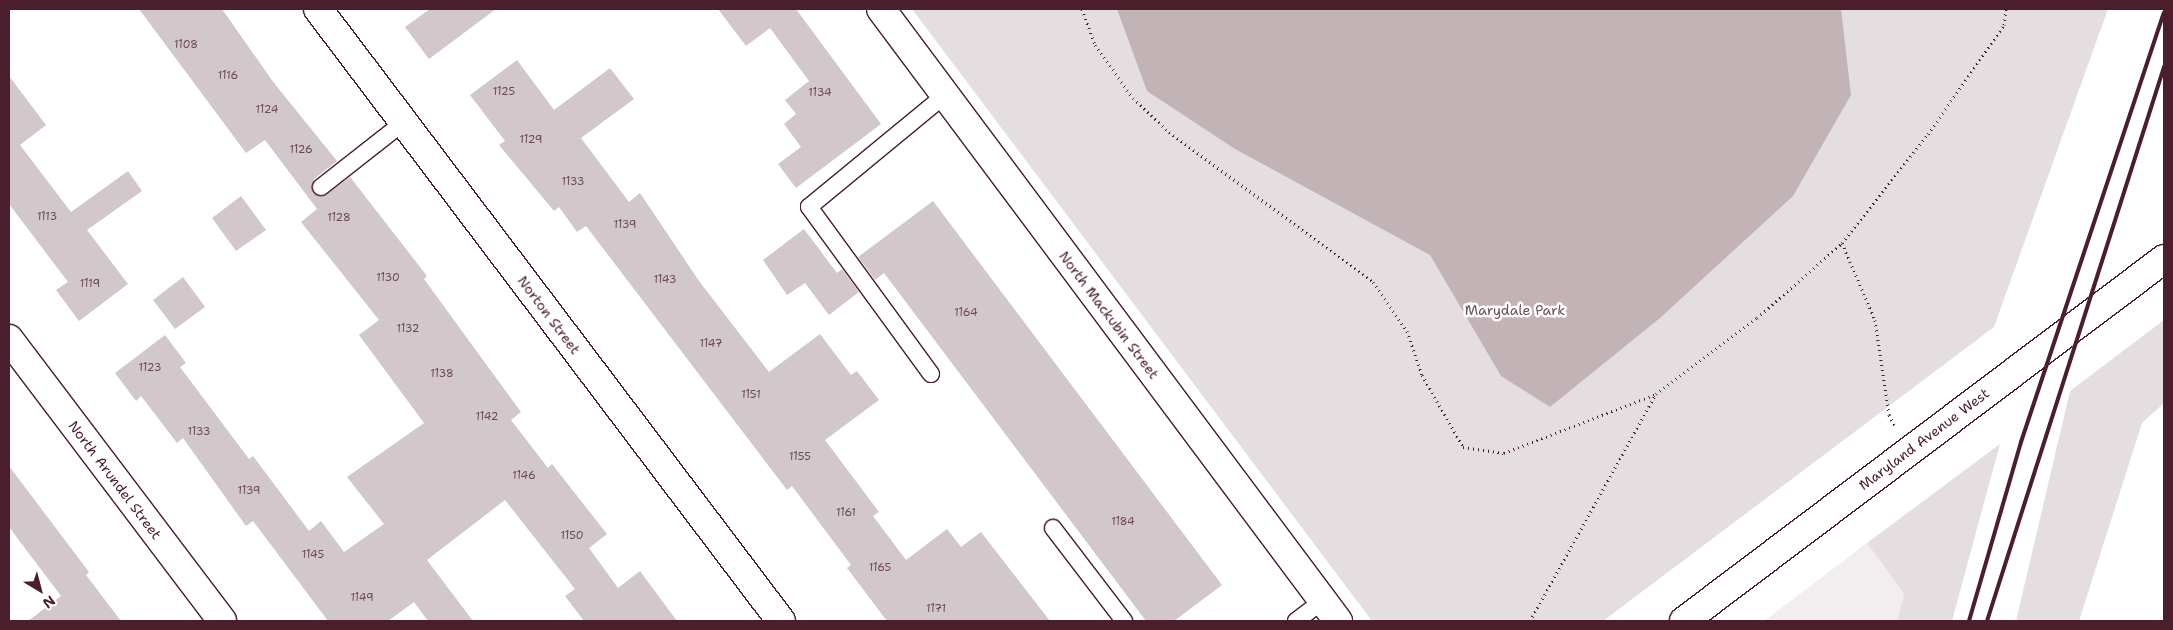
<!DOCTYPE html>
<style>
body{margin:0}
#map{position:relative;width:2173px;height:630px;overflow:hidden;background:#fff;font-family:"Shantell Sans",sans-serif}
div>[style]{position:absolute}
.built>*{inset:0;background:#f2eeef}
.green>*{inset:0;background:#e5dee0}
.water>*{inset:0;background:#c1b3b6}
.building>*{inset:0;background:#d2c7cb}
.path>*{height:3px;margin-top:-1.5px;transform-origin:0;background:repeating-linear-gradient(90deg,#4a1f2b 0 1px,transparent 0 5px)}
.roads{filter:drop-shadow(1px 0 #4a1f2b) drop-shadow(-1px 0 #4a1f2b) drop-shadow(0 1px #4a1f2b) drop-shadow(0 -1px #4a1f2b)}
.service>*{height:16px;margin:-8px;padding:0 8px;transform-origin:8px;border-radius:8px;background:#fff}
.minor>*{height:28px;margin:-14px;padding:0 14px;transform-origin:14px;border-radius:14px;background:#fff}
.secondary>*{height:28px;margin:-14px;padding:0 14px;transform-origin:14px;border-radius:14px;background:#fff}
.rail>*{height:4px;margin:-2px;padding:0 2px;transform-origin:2px;border-radius:2px;background:#4a1f2b}
span{translate:-50% -50%;white-space:nowrap;text-align:center;line-height:1.15;-webkit-text-stroke:5px #fff;paint-order:stroke}
.number-label{font-size:11px;color:#6c4953}
.number-label span{-webkit-text-stroke-width:0}
.park-label{font-size:14px;color:#714f58}
.street-label{font-size:14px;color:#4a1f2b}
.frame{position:absolute;inset:0;border:10px solid #4a1f2b;pointer-events:none}
.north{position:absolute;left:15px;top:565px;width:50px;height:50px;-webkit-text-stroke:4px #fff;paint-order:stroke;rotate:143deg;font-size:14px;font-weight:700;line-height:20px;text-align:center;color:#4a1f2b}
.north::after{content:'';display:block;margin:auto;width:18px;height:22px;background:#4a1f2b;clip-path:polygon(50% 0,100% 100%,50% 72%,0 100%)}
</style>
<div id="map">
<div class="built">
<div style="clip-path:polygon(1867px 543px,1904px 594px,1897px 621px,1764px 621px)"></div>
</div>
<div class="green">
<div style="clip-path:polygon(912px 9px,2108px 9px,1994px 327px,1603px 621px,1372px 621px)"></div>
<div style="clip-path:polygon(2164px 320px,2164px 403px,2142px 423px,2079px 621px,2016px 621px,2070px 391px)"></div>
<div style="clip-path:polygon(2000px 444px,1952px 621px,1897px 621px,1904px 594px,1867px 543px)"></div>
</div>
<div class="water">
<div style="clip-path:polygon(1117px 9px,1841px 9px,1851px 95px,1793px 196px,1660px 318px,1550px 407px,1501px 376px,1430px 255px,1235px 149px,1147px 91px)"></div>
</div>
<div class="building">
<div style="clip-path:polygon(139px 9px,222px 9px,274px 83px,337px 161px,314px 179px,313px 193px,323px 197px,350px 177px,354px 182px,427px 276px,424px 279px,521px 412px,511px 420px,548px 468px,552px 464px,607px 534px,589px 548px,618px 588px,640px 571px,677px 621px,584px 621px,565px 596px,575px 589px,505px 500px,427px 560px,473px 621px,428px 621px,414px 602px,388px 621px,328px 621px,253px 521px,246px 526px,183px 438px,177px 443px,141px 396px,136px 401px,115px 373px,165px 335px,186px 363px,180px 367px,249px 459px,253px 456px,309px 531px,321px 521px,344px 552px,384px 524px,347px 477px,424px 423px,359px 335px,379px 320px,301px 222px,317px 209px,265px 140px,246px 153px)"></div>
<div style="clip-path:polygon(430px 9px,496px 9px,429px 59px,405px 27px)"></div>
<div style="clip-path:polygon(718px 9px,796px 9px,881px 124px,796px 188px,778px 164px,801px 147px,784px 124px,796px 114px,785px 100px,809px 81px,770px 28px,746px 46px)"></div>
<div style="clip-path:polygon(517px 60px,554px 110px,610px 68px,634px 99px,581px 138px,629px 202px,640px 193px,699px 281px,769px 372px,820px 334px,851px 375px,857px 371px,879px 400px,825px 440px,879px 512px,873px 516px,906px 560px,947px 529px,961px 547px,981px 532px,1050px 621px,887px 621px,847px 568px,851px 565px,792px 486px,787px 490px,586px 226px,577px 232px,559px 207px,554px 211px,499px 145px,505px 141px,470px 95px)"></div>
<div style="clip-path:polygon(9px 76px,46px 125px,20px 145px,71px 212px,128px 171px,142px 191px,87px 230px,128px 284px,79px 321px,56px 290px,68px 282px,9px 204px)"></div>
<div style="clip-path:polygon(241px 196px,266px 230px,236px 251px,212px 218px)"></div>
<div style="clip-path:polygon(933px 201px,1222px 585px,1174px 621px,1146px 621px,884px 273px,875px 280px,858px 257px)"></div>
<div style="clip-path:polygon(804px 229px,837px 273px,842px 269px,859px 292px,829px 315px,805px 283px,787px 295px,763px 260px)"></div>
<div style="clip-path:polygon(183px 277px,205px 307px,175px 329px,153px 300px)"></div>
<div style="clip-path:polygon(9px 466px,89px 572px,86px 575px,121px 621px,28px 621px,61px 596px,9px 527px)"></div>
</div>
<div class="path">
<div style="left:1082px;top:9px;width:38px;rotate:70deg"></div>
<div style="left:1095px;top:45px;width:65px;rotate:54.4deg"></div>
<div style="left:1133px;top:98px;width:50px;rotate:43.4deg"></div>
<div style="left:1169px;top:132px;width:253px;rotate:36.3deg"></div>
<div style="left:1373px;top:282px;width:60px;rotate:55.2deg"></div>
<div style="left:1407px;top:331px;width:46px;rotate:71.2deg"></div>
<div style="left:1422px;top:375px;width:83px;rotate:60.3deg"></div>
<div style="left:1463px;top:447px;width:41px;rotate:8.3deg"></div>
<div style="left:1504px;top:453px;width:163px;rotate:-21.2deg"></div>
<div style="left:1656px;top:394px;width:126px;rotate:-37deg"></div>
<div style="left:1757px;top:318px;width:113px;rotate:-41.4deg"></div>
<div style="left:1842px;top:243px;width:139px;rotate:-51.7deg"></div>
<div style="left:1928px;top:134px;width:133px;rotate:-55.1deg"></div>
<div style="left:2004px;top:25px;width:16px;rotate:-83deg"></div>
<div style="left:1842px;top:243px;width:84px;rotate:66.8deg"></div>
<div style="left:1875px;top:320px;width:96px;rotate:81.6deg"></div>
<div style="left:1889px;top:415px;width:13px;rotate:61deg"></div>
<div style="left:1530px;top:621px;width:260px;rotate:-61deg"></div>
</div>
<div class="roads">
<div class="service">
<div style="left:321px;top:187px;width:105px;rotate:-38.1deg"></div>
<div style="left:931px;top:374px;width:207px;rotate:-126.1deg"></div>
<div style="left:809px;top:207px;width:176px;rotate:-39.5deg"></div>
<div style="left:1053px;top:528px;width:117px;rotate:52.6deg"></div>
<div style="left:1296px;top:621px;width:34px;rotate:-37deg"></div>
</div>
<div class="minor">
<div style="left:318px;top:9px;width:767px;rotate:52.89deg"></div>
<div style="left:881px;top:9px;width:764px;rotate:53.25deg"></div>
<div style="left:9px;top:339px;width:353px;rotate:52.9deg"></div>
</div>
<div class="secondary">
<div style="left:1684px;top:621px;width:601px;rotate:-37.02deg"></div>
</div>
</div>
<div class="rail">
<div style="left:1969px;top:621px;width:186px;rotate:-73.8deg"></div>
<div style="left:2021px;top:442px;width:452px;rotate:-71.6deg"></div>
<div style="left:1987px;top:621px;width:582px;rotate:-72.28deg"></div>
</div>
<div class="number-label">
<span style="left:186px;top:45px">1108</span>
<span style="left:228px;top:76px">1116</span>
<span style="left:504px;top:92px">1125</span>
<span style="left:820px;top:93px">1134</span>
<span style="left:267px;top:110px">1124</span>
<span style="left:531px;top:140px">1129</span>
<span style="left:301px;top:150px">1126</span>
<span style="left:573px;top:182px">1133</span>
<span style="left:47px;top:217px">1113</span>
<span style="left:339px;top:218px">1128</span>
<span style="left:625px;top:225px">1139</span>
<span style="left:388px;top:278px">1130</span>
<span style="left:665px;top:280px">1143</span>
<span style="left:90px;top:284px">1119</span>
<span style="left:966px;top:313px">1164</span>
<span style="left:408px;top:329px">1132</span>
<span style="left:711px;top:344px">1147</span>
<span style="left:150px;top:368px">1123</span>
<span style="left:442px;top:374px">1138</span>
<span style="left:751px;top:395px">1151</span>
<span style="left:487px;top:417px">1142</span>
<span style="left:199px;top:432px">1133</span>
<span style="left:800px;top:457px">1155</span>
<span style="left:524px;top:476px">1146</span>
<span style="left:249px;top:491px">1139</span>
<span style="left:846px;top:513px">1161</span>
<span style="left:1123px;top:522px">1184</span>
<span style="left:572px;top:536px">1150</span>
<span style="left:313px;top:555px">1145</span>
<span style="left:880px;top:568px">1165</span>
<span style="left:362px;top:598px">1149</span>
<span style="left:936px;top:609px">1171</span>
</div>
<div class="park-label">
<span style="left:1515px;top:310px">Marydale Park</span>
</div>
<div class="street-label">
<span style="left:549px;top:315px;rotate:53deg">Norton Street</span>
<span style="left:1109px;top:315px;rotate:53deg">North Mackubin Street</span>
<span style="left:1924px;top:439px;rotate:-37deg">Maryland Avenue West</span>
<span style="left:115px;top:480px;rotate:53deg">North Arundel Street</span>
</div>
<div class="frame"></div>
<div class="north">N</div>
</div>
